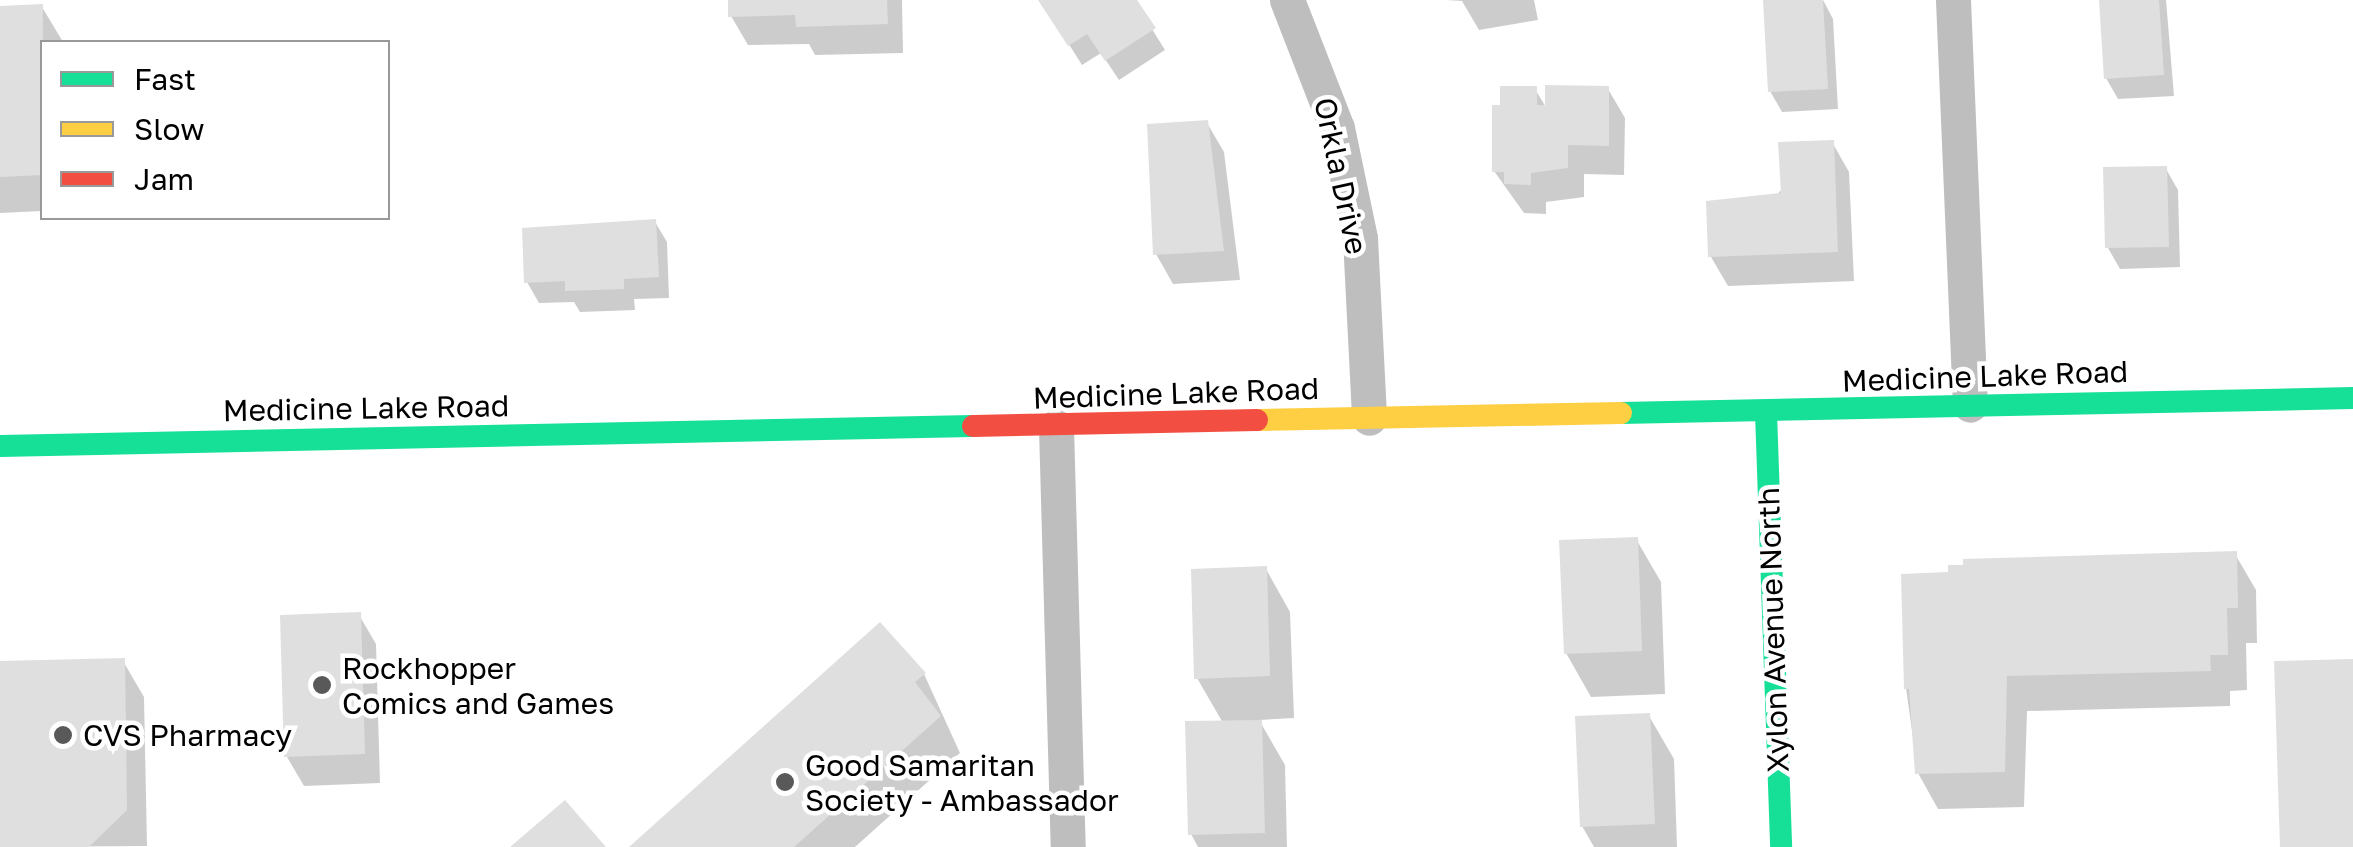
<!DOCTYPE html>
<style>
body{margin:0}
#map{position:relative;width:2353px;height:847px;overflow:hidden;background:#fff;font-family:"Golos Text",sans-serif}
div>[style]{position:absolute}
.shadow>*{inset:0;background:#0003}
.building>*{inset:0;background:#dfdfdf}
.street>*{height:35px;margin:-17.5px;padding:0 17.5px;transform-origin:17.5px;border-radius:17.5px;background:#bebebe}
.fast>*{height:22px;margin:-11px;padding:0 11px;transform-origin:11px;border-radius:11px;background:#16e098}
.slow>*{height:22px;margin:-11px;padding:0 11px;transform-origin:11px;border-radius:11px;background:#ffcf43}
.jam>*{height:22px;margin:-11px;padding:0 11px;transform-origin:11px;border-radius:11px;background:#f24e42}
.dots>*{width:28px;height:28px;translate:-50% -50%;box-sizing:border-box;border:5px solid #fff;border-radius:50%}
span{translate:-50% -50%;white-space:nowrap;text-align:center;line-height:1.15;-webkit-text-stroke:9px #fff;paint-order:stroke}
.street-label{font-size:30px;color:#000}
.poi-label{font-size:30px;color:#000}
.left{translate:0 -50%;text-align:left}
.legend{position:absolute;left:40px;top:40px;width:350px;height:180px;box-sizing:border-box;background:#fff;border:2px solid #999;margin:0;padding:12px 18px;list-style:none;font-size:30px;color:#000}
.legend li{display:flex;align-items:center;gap:20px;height:50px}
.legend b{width:50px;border:2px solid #999}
</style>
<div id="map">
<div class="shadow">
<div style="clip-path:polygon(730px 0,902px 0,903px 53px,815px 55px,809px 44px,748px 45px,731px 16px)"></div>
<div style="clip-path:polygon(1041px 0,1134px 0,1165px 50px,1119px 80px,1101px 53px,1082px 65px)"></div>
<div style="clip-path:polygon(1446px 0,1534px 0,1538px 20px,1479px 30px,1462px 1px)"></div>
<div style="clip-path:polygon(1765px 0,1823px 0,1833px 19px,1838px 109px,1782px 112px,1770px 91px)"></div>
<div style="clip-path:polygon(2102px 0,2166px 0,2174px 96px,2118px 99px,2106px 78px)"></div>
<div style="clip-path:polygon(42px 7px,63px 42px,42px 42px,42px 211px,0 213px,0 8px)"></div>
<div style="clip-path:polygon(1535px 89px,1547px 109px,1608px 89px,1625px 118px,1624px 175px,1584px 174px,1584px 197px,1546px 202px,1546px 214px,1524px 213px,1494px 171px,1503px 108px)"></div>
<div style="clip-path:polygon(1207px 123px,1224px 152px,1240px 280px,1173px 284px,1156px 254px)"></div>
<div style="clip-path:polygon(1832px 142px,1849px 172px,1854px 281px,1728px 286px,1711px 257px)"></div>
<div style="clip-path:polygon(2166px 169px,2178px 190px,2180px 267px,2120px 269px,2108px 248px)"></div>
<div style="clip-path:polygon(655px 222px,667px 242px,669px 298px,634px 299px,635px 310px,580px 312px,574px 302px,539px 303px,527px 282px)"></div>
<div style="clip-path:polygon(1636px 539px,1661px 582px,1665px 694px,1591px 697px,1566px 653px)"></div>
<div style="clip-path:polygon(2235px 554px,2256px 590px,2257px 643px,2246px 643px,2247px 690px,2230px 691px,2230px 706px,2027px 711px,2024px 807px,1938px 809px,1918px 773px,1906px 688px)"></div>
<div style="clip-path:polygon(1266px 569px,1290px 612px,1294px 718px,1259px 720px,1285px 765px,1287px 847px,1198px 847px,1191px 834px,1223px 723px,1197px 678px)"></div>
<div style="clip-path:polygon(359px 615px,376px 644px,380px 783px,304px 786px,287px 757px)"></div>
<div style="clip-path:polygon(123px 661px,144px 697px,147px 846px,0 847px,0 665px)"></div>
<div style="clip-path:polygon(924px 674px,960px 753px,855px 847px,633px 847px)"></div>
<div style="clip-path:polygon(1649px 716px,1674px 759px,1677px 847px,1594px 847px,1582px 826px)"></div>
</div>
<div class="building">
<div style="clip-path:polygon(728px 0,887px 0,888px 24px,796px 27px,795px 15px,728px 17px)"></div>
<div style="clip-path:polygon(1038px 0,1137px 0,1156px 28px,1105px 61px,1087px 34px,1068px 46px)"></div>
<div style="clip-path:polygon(1763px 0,1823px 0,1828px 89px,1768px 92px)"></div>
<div style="clip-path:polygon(2099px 0,2159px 0,2164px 75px,2104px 79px)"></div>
<div style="clip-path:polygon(43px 4px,42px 175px,0 177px,0 6px)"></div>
<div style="clip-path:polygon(1545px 85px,1609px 86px,1609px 146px,1568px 145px,1568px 168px,1531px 173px,1531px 185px,1504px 184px,1504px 172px,1492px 172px,1492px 105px,1500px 105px,1500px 86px,1537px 86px,1537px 105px,1545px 105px)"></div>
<div style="clip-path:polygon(1208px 120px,1224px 251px,1153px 255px,1147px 124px)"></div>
<div style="clip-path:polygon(1834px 140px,1838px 252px,1708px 257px,1706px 201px,1781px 193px,1778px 142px)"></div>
<div style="clip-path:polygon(2167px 166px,2169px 247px,2105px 248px,2103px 167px)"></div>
<div style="clip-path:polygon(656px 219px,659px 277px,624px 279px,624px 289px,565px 291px,565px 281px,524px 283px,522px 228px)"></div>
<div style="clip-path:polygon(1638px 537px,1642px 651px,1564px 654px,1559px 540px)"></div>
<div style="clip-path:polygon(2237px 551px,2238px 608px,2227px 608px,2228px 655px,2210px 655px,2211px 671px,2007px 676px,2005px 772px,1915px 774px,1909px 689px,1904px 689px,1901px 574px,1948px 572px,1948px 565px,1963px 565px,1963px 559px)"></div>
<div style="clip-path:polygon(1267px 566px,1270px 676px,1194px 679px,1191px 569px)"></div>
<div style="clip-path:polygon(361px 612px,365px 754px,284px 757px,280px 615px)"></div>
<div style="clip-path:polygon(880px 622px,926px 673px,915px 682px,941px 716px,794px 847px,629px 847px)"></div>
<div style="clip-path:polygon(125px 658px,127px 810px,89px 847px,0 847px,0 661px)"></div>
<div style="clip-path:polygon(2353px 659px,2353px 847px,2280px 847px,2274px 661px)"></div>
<div style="clip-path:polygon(1650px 713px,1655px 824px,1580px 827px,1575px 716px)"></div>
<div style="clip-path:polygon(1262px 720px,1265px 833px,1188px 835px,1185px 721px)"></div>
<div style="clip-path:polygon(565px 800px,606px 847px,510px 847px)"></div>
</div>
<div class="street">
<div style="left:1287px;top:0;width:137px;rotate:68.7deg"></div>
<div style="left:1337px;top:128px;width:112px;rotate:78.2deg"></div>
<div style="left:1360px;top:238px;width:180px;rotate:87.1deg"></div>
<div style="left:1953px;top:0;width:405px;rotate:87.6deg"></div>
<div style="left:1056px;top:427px;width:420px;rotate:88.4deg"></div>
</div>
<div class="fast">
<div style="left:1621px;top:413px;width:732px;rotate:-1.17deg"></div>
<div style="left:1766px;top:413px;width:434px;rotate:88deg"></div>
<div style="left:0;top:446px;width:973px;rotate:-1.18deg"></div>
</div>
<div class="slow">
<div style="left:1257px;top:420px;width:364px;rotate:-1.1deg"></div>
</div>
<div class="jam">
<div style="left:973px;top:426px;width:284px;rotate:-1.2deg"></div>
</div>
<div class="dots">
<div style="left:322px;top:685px;background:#595959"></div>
<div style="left:63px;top:735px;background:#595959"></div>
<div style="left:785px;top:782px;background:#595959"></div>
</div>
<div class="street-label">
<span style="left:1341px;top:176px;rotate:78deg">Orkla Drive</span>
<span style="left:1985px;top:376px;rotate:-2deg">Medicine Lake Road</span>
<span style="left:1176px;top:393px;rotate:-2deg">Medicine Lake Road</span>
<span style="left:366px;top:408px;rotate:-1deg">Medicine Lake Road</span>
<span style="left:1773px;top:630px;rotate:-92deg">Xylon Avenue North</span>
</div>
<div class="poi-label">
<span class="left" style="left:342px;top:685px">Rockhopper<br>Comics and Games</span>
<span class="left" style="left:83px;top:735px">CVS Pharmacy</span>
<span class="left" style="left:805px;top:782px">Good Samaritan<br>Society - Ambassador</span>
</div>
<ul class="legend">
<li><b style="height:12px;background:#16e098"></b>Fast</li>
<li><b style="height:12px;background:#ffcf43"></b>Slow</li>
<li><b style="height:12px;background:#f24e42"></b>Jam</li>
</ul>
</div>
